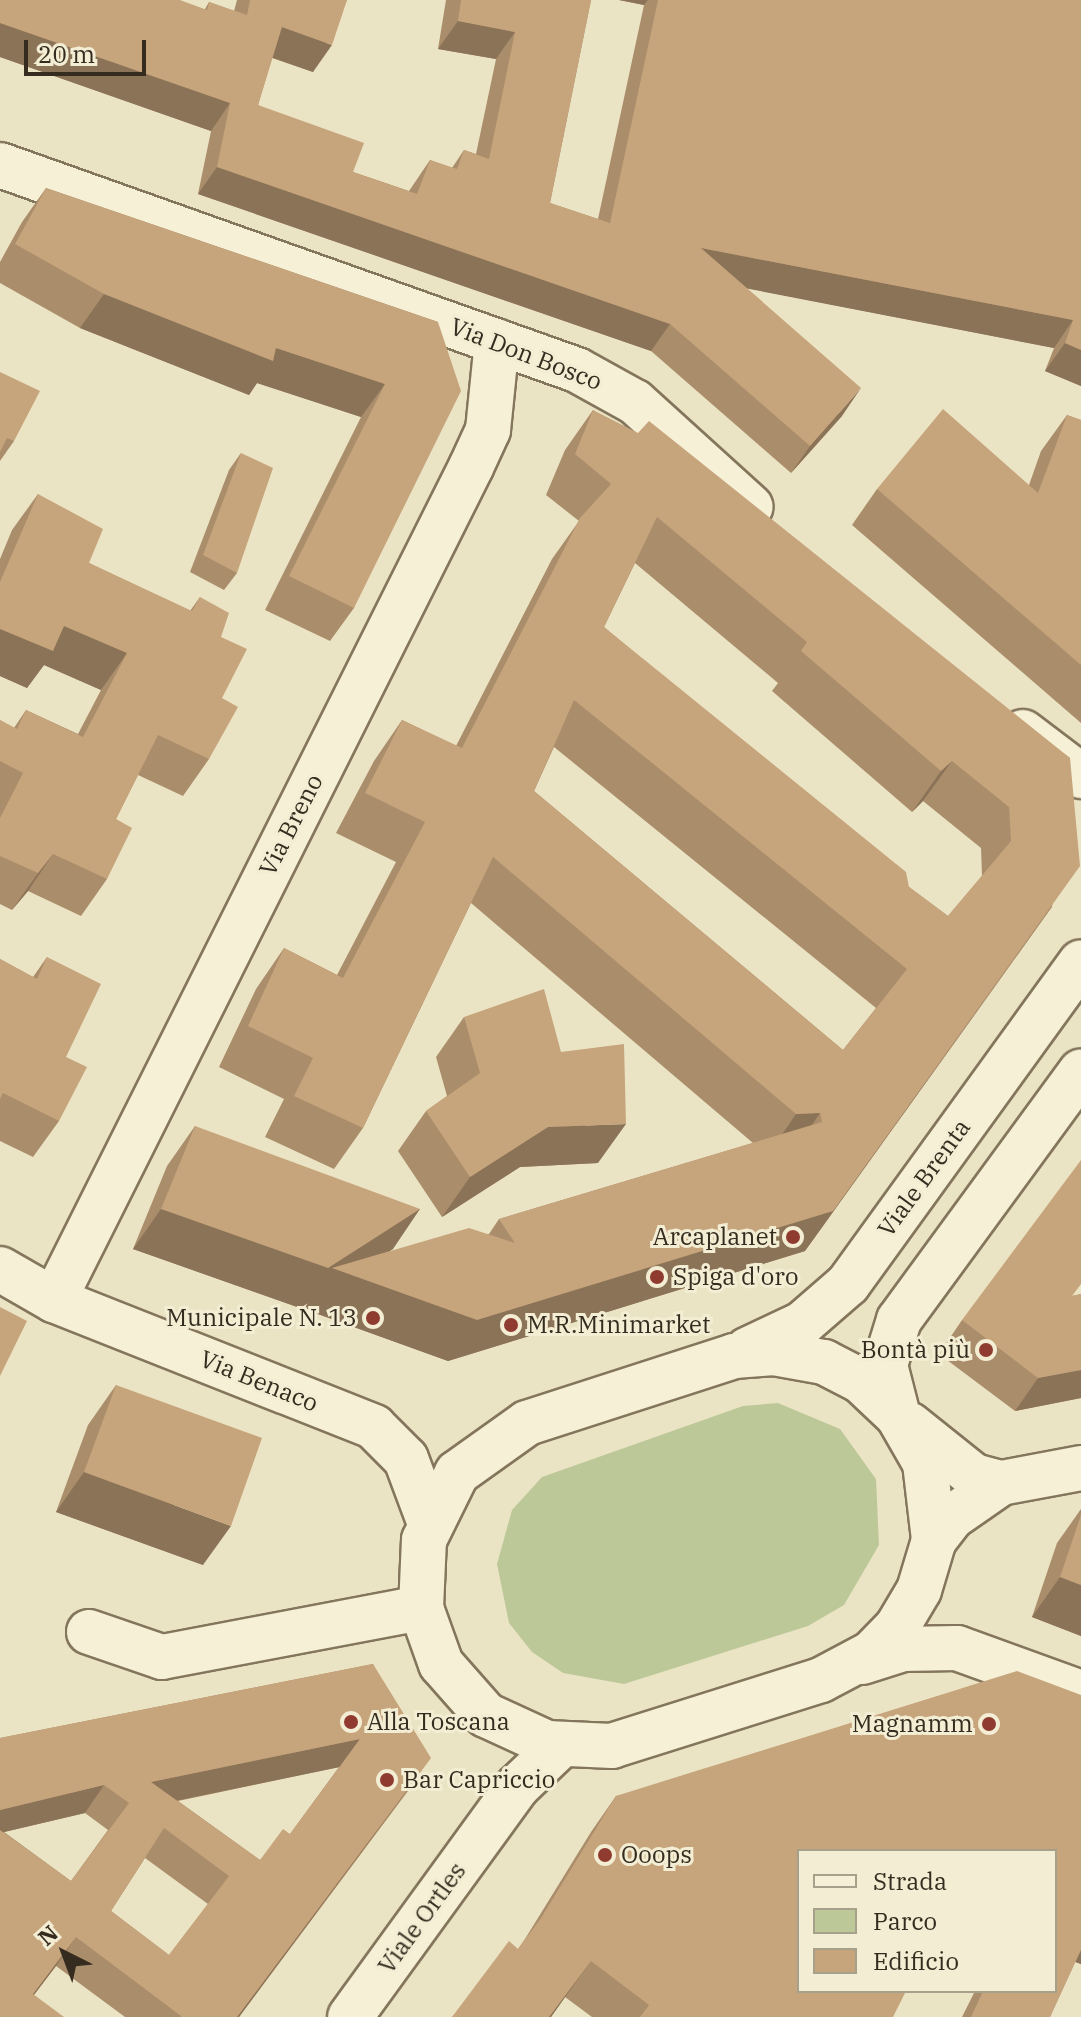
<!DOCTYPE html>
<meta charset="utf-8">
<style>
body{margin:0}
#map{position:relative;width:1081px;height:2017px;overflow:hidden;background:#ebe4c4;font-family:"IBM Plex Serif",serif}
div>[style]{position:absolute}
.green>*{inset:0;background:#bdc899}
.roads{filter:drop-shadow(2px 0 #84765c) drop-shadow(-2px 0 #84765c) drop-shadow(0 2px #84765c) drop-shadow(0 -2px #84765c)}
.minor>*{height:44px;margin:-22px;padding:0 22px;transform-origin:22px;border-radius:22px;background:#f6f0d7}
.wall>*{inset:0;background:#aa8d6b}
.shaded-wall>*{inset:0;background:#8b7357}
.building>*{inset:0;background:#c6a47c}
.dots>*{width:22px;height:22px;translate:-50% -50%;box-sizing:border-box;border:4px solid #f3edd3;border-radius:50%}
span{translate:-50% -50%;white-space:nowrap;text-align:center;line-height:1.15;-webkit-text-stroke:6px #f3edd3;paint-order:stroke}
.street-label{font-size:24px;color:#352c1f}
.poi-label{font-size:24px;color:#352c1f}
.right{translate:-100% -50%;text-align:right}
.left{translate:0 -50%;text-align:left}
.legend{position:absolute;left:797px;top:1849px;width:260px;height:144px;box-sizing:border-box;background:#f3edd3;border:2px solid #a7a08b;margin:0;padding:10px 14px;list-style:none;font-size:24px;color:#352c1f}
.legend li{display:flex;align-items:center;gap:16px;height:40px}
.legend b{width:40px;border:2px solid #a7a08b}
.north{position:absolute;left:24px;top:1913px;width:80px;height:80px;-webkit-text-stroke:6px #f3edd3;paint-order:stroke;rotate:318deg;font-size:22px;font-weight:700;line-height:32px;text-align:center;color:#352c1f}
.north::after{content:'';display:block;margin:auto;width:28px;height:36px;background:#352c1f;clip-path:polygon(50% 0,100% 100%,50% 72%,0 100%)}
.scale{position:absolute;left:24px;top:40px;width:122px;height:36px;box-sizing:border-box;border:4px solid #352c1f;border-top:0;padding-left:10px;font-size:24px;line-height:28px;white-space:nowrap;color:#352c1f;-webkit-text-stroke:6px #f3edd3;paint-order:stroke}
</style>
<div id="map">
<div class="green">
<div style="clip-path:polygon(778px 1403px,840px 1429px,876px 1479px,879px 1545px,844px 1605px,808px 1626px,624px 1684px,563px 1673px,532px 1652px,509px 1623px,497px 1564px,512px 1510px,542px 1477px,743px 1406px)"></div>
</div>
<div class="roads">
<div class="minor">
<div style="left:0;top:165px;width:612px;rotate:19.56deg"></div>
<div style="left:577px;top:370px;width:66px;rotate:28.9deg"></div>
<div style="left:635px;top:402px;width:156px;rotate:42.2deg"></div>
<div style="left:1023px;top:732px;width:73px;rotate:37.2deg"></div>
<div style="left:0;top:1269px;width:62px;rotate:29.9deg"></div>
<div style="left:54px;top:1300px;width:344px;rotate:21.6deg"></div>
<div style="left:374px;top:1427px;width:45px;rotate:45deg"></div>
<div style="left:406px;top:1459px;width:66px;rotate:69.6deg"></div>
<div style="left:54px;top:1300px;width:932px;rotate:-63.41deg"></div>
<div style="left:471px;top:467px;width:41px;rotate:-65.3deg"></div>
<div style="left:488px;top:430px;width:89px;rotate:-84.2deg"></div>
<div style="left:747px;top:1350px;width:61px;rotate:-25.3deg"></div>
<div style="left:802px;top:1324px;width:61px;rotate:-41deg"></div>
<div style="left:848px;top:1284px;width:397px;rotate:-54.1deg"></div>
<div style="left:774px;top:1353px;width:51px;rotate:10.2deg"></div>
<div style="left:824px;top:1362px;width:42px;rotate:27.2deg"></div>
<div style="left:861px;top:1381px;width:51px;rotate:43.4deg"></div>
<div style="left:898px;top:1416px;width:54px;rotate:60.1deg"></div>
<div style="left:925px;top:1463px;width:78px;rotate:83.3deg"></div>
<div style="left:934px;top:1540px;width:52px;rotate:106.7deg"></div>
<div style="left:919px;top:1590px;width:43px;rotate:120.7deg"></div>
<div style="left:897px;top:1627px;width:36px;rotate:134deg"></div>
<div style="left:872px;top:1653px;width:58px;rotate:152.1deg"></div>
<div style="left:821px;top:1680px;width:219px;rotate:162.5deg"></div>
<div style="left:612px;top:1746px;width:65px;rotate:-177.4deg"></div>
<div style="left:547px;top:1743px;width:67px;rotate:-155.3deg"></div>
<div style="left:486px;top:1715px;width:68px;rotate:-131.4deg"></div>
<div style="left:441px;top:1664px;width:59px;rotate:-109.7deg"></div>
<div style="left:421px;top:1608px;width:68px;rotate:-87.5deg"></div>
<div style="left:424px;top:1540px;width:75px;rotate:-63.8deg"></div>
<div style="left:457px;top:1473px;width:86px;rotate:-35.5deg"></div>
<div style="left:527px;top:1423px;width:218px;rotate:-17.9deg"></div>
<div style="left:734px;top:1356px;width:40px;rotate:-4.3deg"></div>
<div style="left:898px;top:1416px;width:53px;rotate:-104.3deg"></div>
<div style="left:885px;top:1365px;width:47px;rotate:-72.7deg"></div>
<div style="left:899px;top:1320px;width:308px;rotate:-53.8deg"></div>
<div style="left:910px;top:1425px;width:82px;rotate:38.6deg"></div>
<div style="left:974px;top:1476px;width:28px;rotate:15deg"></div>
<div style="left:1001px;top:1483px;width:60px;rotate:145.2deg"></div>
<div style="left:952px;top:1517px;width:29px;rotate:128deg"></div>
<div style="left:1001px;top:1483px;width:81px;rotate:-10.6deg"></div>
<div style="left:89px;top:1632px;width:77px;rotate:18.9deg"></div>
<div style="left:162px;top:1657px;width:264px;rotate:-10.7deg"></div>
<div style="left:862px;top:1662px;width:43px;rotate:-17.6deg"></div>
<div style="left:903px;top:1649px;width:54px;rotate:-1.1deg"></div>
<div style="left:957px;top:1648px;width:132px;rotate:19.9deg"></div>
<div style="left:350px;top:2017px;width:284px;rotate:-54deg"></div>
<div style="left:517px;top:1787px;width:59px;rotate:-43.6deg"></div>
</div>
</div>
<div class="wall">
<div style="clip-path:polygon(0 0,205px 9px,209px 2px,234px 11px,237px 0,347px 0,313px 72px,272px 58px,258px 105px,353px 172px,409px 191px,430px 160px,452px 168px,464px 150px,476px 154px,496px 59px,438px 49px,446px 0,591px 0,550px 203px,598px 219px,644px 5px,619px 0,1081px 0,1081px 386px,1045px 371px,1054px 348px,747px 288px,842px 416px,791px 473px,651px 351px,198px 194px,211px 131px,0 57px)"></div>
<div style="clip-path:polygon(46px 188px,438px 322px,354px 608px,330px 641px,265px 610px,361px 417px,257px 383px,249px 395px,80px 328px,0 283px,0 262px,22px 222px)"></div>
<div style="clip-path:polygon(0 372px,14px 441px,0 461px)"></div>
<div style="clip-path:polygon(evenodd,593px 410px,1070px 758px,1052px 907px,805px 1251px,448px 1361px,304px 1309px,308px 1303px,300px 1308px,133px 1249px,167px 1166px,195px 1126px,393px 1249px,388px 1252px,489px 1234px,499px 1219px,753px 1143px,471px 903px,363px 1128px,334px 1169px,265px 1137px,284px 1099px,219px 1067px,256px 989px,284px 948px,337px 975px,396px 862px,336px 833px,374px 761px,402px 720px,456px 746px,552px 559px,579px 521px,546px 495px,565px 450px,593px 410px,635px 563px,778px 683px,772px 691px,912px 812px,923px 801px,981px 848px,982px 876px,948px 916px,909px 887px,604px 627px,635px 563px,593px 410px,554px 747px,876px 1008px,843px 1050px,534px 791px,554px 747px)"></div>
<div style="clip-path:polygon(1067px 415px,1081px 420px,1081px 723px,852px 525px,877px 489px,1029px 485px,1041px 451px)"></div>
<div style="clip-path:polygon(241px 453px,237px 573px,224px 590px,190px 572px,229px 470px)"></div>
<div style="clip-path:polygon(38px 494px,89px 563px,190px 611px,200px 597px,221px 637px,222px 698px,209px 759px,183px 796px,138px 775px,116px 819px,107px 879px,81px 916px,28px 891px,12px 910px,0 904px,0 720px,14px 728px,26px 710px,78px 734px,101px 690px,44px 665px,27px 688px,0 676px,0 559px,12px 530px)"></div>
<div style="clip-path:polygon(47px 957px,66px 1057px,59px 1121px,33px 1157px,0 1141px,0 959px,33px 977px)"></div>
<div style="clip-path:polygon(464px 1017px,561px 1052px,598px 1163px,520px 1167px,442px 1217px,398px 1151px,426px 1111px,447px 1096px,436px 1057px)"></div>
<div style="clip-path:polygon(1081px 1294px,1081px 1398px,1015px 1411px,939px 1354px,962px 1320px)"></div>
<div style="clip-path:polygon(116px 1385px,203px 1565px,56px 1512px,88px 1425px)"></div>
<div style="clip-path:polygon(1081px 1509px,1081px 1636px,1032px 1617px,1057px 1543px)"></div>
<div style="clip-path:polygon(evenodd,373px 1664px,411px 1787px,239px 2017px,125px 2017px,56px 1966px,34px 1995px,0 2017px,0 1738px,373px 1664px,339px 1767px,290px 1834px,260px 1860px,178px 1801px,339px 1767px,373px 1664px,85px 1813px,108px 1830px,71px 1881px,4px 1832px,85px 1813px,373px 1664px,145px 1858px,208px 1904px,169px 1955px,111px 1911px,145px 1858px)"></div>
<div style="clip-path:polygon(1081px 1695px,1081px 1964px,1075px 1962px,1050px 2017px,962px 2017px,975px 1991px,1055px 1991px,1055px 1851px,799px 1851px,893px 2017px,592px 2017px,565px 1997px,551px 2017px,452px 2017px,518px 1949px,525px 1939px,591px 1832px,616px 1796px)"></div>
</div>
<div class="shaded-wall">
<div style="clip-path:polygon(619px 0,648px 0,644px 5px)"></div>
<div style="clip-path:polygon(458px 21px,515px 32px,496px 59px,438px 49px)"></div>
<div style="clip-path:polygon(0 23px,230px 103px,211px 131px,0 57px)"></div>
<div style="clip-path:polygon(282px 27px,332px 45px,313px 72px,262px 54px)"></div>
<div style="clip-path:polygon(217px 167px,670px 324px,651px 351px,198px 194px)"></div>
<div style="clip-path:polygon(701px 248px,1073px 320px,1054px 348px,682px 276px)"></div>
<div style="clip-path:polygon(104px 294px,276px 348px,385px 384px,361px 417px,257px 383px,249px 395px,80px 328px)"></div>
<div style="clip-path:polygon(1065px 343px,1081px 350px,1081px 386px,1045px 371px)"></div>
<div style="clip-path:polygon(861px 388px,842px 416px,791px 473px,810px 446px)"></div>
<div style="clip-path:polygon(64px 626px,127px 653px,101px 690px,44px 665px,27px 688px,0 676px,0 629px)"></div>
<div style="clip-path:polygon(952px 761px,923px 801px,912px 812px,941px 771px)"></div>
<div style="clip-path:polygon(53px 854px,28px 891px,12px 910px,38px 873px)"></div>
<div style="clip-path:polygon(1052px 907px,805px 1251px,448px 1361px,304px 1309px,308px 1303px,300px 1308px,133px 1249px,161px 1209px,420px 1209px,393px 1249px,351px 1275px,833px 1211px)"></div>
<div style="clip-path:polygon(820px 1113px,792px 1154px,768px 1155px,796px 1114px)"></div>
<div style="clip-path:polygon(626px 1124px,598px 1163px,520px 1167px,442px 1217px,470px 1177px,548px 1127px)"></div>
<div style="clip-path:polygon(1081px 1370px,1081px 1398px,1015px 1411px,1038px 1378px)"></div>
<div style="clip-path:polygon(84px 1472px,231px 1526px,203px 1565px,56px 1512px)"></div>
<div style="clip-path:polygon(1060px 1577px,1081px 1585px,1081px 1636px,1032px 1617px)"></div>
<div style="clip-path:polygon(360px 1739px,340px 1767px,131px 1810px,151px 1782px)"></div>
<div style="clip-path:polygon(431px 1758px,239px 2017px,237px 2017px)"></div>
<div style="clip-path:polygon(104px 1785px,85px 1813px,0 1833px,0 1810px)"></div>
<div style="clip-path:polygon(76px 1937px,56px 1966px,17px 2017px,33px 1994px)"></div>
<div style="clip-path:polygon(1081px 1940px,1081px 1964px,1068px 1959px)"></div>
<div style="clip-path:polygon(591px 1961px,551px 2017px,549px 2017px)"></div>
</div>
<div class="building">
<div style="clip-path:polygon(0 0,180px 0,207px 10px,209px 2px,247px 15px,250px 0,347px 0,332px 45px,282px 27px,258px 105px,364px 143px,353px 172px,417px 194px,430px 160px,457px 169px,464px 150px,489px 159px,515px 32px,458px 21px,461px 0,591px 0,550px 203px,610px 223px,658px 0,1081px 0,1081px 350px,1065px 343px,1073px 320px,701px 248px,861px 388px,810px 446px,670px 324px,217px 167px,230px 103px,0 23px)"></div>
<div style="clip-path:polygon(46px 188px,438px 322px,461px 391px,354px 608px,289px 576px,385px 384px,276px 348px,273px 361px,104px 294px,15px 244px)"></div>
<div style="clip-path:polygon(0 372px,40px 391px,14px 441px,7px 438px,0 452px)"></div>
<div style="clip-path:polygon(943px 409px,1038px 493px,1067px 415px,1081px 420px,1081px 665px,877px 489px)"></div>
<div style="clip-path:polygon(evenodd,593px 410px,638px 433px,649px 421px,1070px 758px,1080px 866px,833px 1211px,477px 1320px,332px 1268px,469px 1228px,515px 1243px,499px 1219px,822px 1122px,820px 1113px,796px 1114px,493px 857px,363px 1128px,294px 1096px,313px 1058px,248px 1026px,284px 948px,343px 978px,425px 822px,365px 793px,402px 720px,462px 748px,580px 518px,611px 484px,575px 454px,593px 410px,657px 517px,807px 642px,801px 651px,941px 771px,952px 761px,1009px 807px,1011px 841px,948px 916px,909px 887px,906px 872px,604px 627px,657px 517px,593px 410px,574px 700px,907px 969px,843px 1050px,534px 791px,574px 700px)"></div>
<div style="clip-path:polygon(241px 453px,273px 468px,237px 573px,203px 555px)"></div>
<div style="clip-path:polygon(38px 494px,103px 529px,89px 563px,192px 611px,200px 597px,229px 613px,221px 637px,247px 649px,222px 698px,238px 707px,209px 759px,158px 735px,116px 819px,132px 828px,107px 879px,53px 854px,38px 873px,0 856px,0 818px,23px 773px,0 761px,0 720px,17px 729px,26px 710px,83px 737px,127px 653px,64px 626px,53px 651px,0 629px,0 582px)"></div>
<div style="clip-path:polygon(47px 957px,101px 984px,66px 1057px,87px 1067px,59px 1121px,3px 1093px,0 1099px,0 959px,37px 979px)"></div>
<div style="clip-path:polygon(544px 989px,561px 1052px,624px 1044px,626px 1124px,548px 1127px,470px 1177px,426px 1111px,480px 1073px,464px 1017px)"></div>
<div style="clip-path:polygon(195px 1126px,420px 1209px,328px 1268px,161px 1209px)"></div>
<div style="clip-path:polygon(1081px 1160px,1081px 1284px,1072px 1296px,1081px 1294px,1081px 1370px,1038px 1378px,962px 1320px)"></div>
<div style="clip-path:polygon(0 1307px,27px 1321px,0 1376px)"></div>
<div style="clip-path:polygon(116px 1385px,262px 1438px,231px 1526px,84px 1472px)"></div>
<div style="clip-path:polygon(1081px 1515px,1081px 1585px,1060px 1577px)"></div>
<div style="clip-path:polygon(evenodd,373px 1664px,431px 1758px,237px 2017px,181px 2017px,181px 2016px,76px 1937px,33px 1994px,64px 2017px,0 2017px,0 1830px,71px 1881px,129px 1803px,104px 1785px,0 1810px,0 1738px,373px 1664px,360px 1739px,290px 1834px,283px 1829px,260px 1860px,151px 1782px,360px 1739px,373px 1664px,164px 1828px,229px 1876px,169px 1955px,111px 1911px,164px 1828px)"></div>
<div style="clip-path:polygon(1017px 1671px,1081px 1695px,1081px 1950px,1050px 2017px,971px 2017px,983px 1991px,1055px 1991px,1055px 1851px,799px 1851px,799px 1991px,906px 1991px,893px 2017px,640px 2017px,649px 2005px,591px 1961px,549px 2017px,452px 2017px,509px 1941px,518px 1949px,541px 1918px,616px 1796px)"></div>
</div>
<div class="dots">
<div style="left:793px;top:1237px;background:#8f3b30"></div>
<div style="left:657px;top:1277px;background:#8f3b30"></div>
<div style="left:373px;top:1318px;background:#8f3b30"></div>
<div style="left:511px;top:1325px;background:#8f3b30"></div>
<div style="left:986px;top:1350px;background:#8f3b30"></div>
<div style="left:351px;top:1722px;background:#8f3b30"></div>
<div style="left:989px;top:1724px;background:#8f3b30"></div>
<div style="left:387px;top:1780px;background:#8f3b30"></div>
<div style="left:605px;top:1855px;background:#8f3b30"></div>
</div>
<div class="street-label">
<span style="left:526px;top:354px;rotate:21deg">Via Don Bosco</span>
<span style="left:291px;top:825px;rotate:-63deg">Via Breno</span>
<span style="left:924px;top:1178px;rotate:-54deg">Viale Brenta</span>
<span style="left:259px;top:1381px;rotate:22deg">Via Benaco</span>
<span style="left:422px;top:1918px;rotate:-54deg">Viale Ortles</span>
</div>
<div class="poi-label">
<span class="right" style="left:777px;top:1237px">Arcaplanet</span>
<span class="left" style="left:673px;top:1277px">Spiga d'oro</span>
<span class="right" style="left:357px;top:1318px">Municipale N. 13</span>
<span class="left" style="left:527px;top:1325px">M.R.Minimarket</span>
<span class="right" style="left:970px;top:1350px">Bontà più</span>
<span class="left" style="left:367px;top:1722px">Alla Toscana</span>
<span class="right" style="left:973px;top:1724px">Magnamm</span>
<span class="left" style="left:403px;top:1780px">Bar Capriccio</span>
<span class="left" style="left:621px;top:1855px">Ooops</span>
</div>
<ul class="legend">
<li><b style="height:10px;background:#f6f0d7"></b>Strada</li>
<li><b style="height:22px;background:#bdc899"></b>Parco</li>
<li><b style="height:22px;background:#c6a47c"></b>Edificio</li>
</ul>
<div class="north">N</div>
<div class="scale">20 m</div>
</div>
